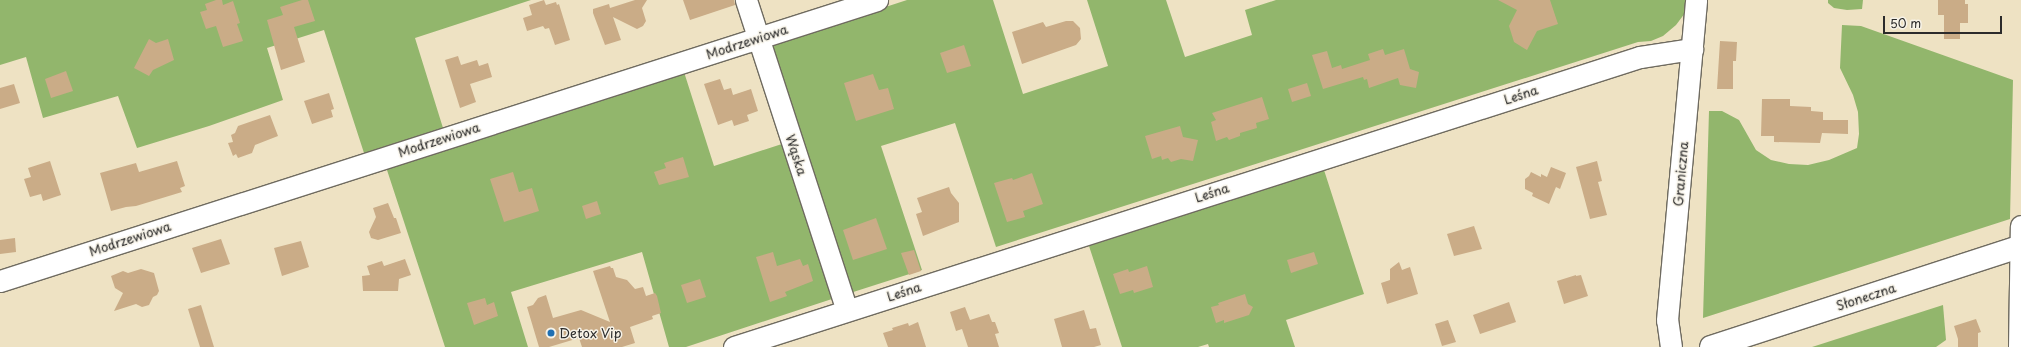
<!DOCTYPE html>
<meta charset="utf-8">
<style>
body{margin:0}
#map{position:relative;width:2021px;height:347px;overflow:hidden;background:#eee2c3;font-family:"Playpen Sans",sans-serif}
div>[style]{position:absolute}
.forest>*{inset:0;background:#92b66c}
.building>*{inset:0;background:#caac87}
.roads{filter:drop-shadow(1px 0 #6f6b60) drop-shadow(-1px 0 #6f6b60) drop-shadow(0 1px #6f6b60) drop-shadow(0 -1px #6f6b60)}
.minor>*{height:21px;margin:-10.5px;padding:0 10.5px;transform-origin:10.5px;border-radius:10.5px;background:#fff}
.major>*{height:22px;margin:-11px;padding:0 11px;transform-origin:11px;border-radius:11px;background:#fff}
.dots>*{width:11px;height:11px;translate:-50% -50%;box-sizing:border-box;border:2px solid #f7f3e8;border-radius:50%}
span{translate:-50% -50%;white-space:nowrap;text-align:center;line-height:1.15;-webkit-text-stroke:3px #f7f3e8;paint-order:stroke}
.street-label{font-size:13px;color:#2b2b2b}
.poi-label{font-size:13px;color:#2b2b2b}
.left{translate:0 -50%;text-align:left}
.scale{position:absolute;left:1883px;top:16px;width:119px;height:18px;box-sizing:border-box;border:2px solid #2b2b2b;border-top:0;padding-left:5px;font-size:12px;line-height:14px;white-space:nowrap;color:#2b2b2b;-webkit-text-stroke:3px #f7f3e8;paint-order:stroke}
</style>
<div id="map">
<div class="forest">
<div style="clip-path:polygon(0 0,531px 0,415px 38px,443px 128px,364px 153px,324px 30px,267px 48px,283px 100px,209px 126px,137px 148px,118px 96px,43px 118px,26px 57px,0 65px)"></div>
<div style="clip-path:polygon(907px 0,993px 0,1023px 94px,1108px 66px,1087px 0,1166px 0,1185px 57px,1252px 35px,1245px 10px,1276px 0,1685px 0,1685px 13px,1676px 25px,1663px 36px,1651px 41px,1638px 42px,996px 247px,955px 123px,881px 146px,922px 270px,847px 294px,766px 46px)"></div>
<div style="clip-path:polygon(1828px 0,1863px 0,1862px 9px,1847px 10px,1834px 8px,1828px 3px)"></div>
<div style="clip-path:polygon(1842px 25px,1861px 26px,2013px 80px,2010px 219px,1703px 318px,1709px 111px,1722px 111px,1739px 120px,1756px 150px,1771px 160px,1789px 164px,1808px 165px,1829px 160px,1857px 148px,1859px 134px,1858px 112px,1853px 95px,1840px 68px)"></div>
<div style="clip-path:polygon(684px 72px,714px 166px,788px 142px,838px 297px,686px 347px,669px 347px,642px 252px,511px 292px,528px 347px,445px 347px,386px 167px)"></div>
<div style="clip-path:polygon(1324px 170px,1364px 294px,1286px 320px,1295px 347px,1209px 347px,1208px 344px,1198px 347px,1122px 347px,1089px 246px)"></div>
<div style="clip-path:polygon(1943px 305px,1946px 340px,1936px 347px,1812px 347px)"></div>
</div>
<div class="building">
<div style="clip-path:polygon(216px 0,222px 0,223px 5px,233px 1px,240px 23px,237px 24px,243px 41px,223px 47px,216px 26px,206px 29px,200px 12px,207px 10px,205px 4px)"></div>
<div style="clip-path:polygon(302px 0,308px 0,315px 21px,294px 27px,305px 62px,281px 70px,267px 20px,283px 15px,280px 7px)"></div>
<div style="clip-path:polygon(544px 0,546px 5px,556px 2px,557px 5px,559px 4px,570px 40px,555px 45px,549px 28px,545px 29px,543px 26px,527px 31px,523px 18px,532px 15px,529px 5px)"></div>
<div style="clip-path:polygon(635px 0,647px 0,642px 8px,646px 21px,643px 26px,637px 29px,613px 17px,621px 40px,605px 45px,593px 13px,593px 9px,609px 4px,610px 8px)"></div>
<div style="clip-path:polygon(683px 0,734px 0,735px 5px,690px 20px)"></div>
<div style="clip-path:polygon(1498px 0,1550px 0,1558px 24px,1537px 31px,1527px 50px,1514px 42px,1509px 26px,1517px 10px)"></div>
<div style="clip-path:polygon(1938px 0,1965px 0,1965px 4px,1968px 4px,1968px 23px,1960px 23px,1960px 39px,1944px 39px,1944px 15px,1938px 15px)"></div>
<div style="clip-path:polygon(1066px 21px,1073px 21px,1080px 28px,1081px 39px,1076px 45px,1022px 64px,1012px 32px,1043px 22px,1046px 27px)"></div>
<div style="clip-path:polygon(149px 39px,156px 43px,168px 39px,174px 60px,153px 70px,149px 76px,134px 68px)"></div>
<div style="clip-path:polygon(1720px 41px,1737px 42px,1736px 61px,1733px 61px,1733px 89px,1717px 89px)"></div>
<div style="clip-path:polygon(964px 45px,971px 66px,947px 73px,940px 53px)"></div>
<div style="clip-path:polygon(1383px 49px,1385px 55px,1404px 49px,1410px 69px,1419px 72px,1416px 88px,1400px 85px,1398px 78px,1369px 88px,1367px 79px,1364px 80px,1363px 77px,1323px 89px,1312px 55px,1327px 51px,1332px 68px,1341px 65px,1342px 69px,1370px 60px,1368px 54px)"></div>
<div style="clip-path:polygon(458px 56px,461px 65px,477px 60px,479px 66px,488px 63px,492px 77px,470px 84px,476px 102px,460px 108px,445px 60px)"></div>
<div style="clip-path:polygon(66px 71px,73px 91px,51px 98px,45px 79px)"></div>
<div style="clip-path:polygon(873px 74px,879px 90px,888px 88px,894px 109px,856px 121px,844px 83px)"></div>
<div style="clip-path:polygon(720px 79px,724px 90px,731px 88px,733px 95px,751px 89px,758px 111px,747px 115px,749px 121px,734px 126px,732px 120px,718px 125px,704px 84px)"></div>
<div style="clip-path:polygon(1307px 83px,1311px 96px,1292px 102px,1288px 89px)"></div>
<div style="clip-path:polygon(14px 84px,20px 103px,0 109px,0 88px)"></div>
<div style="clip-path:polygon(329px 93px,334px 109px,331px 110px,333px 117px,312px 124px,304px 101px)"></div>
<div style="clip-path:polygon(1262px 97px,1269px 119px,1256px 123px,1257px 128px,1240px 133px,1240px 136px,1229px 140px,1227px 137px,1216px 141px,1211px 122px,1216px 120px,1212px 113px)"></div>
<div style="clip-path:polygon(1762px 99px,1790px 99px,1790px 106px,1811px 107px,1811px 111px,1823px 112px,1823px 120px,1848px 120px,1848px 134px,1822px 133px,1820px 143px,1774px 142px,1774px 136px,1761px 136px)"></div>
<div style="clip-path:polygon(270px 115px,278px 136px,255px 145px,252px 153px,238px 158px,236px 154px,233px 156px,228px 143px,233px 142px,231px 135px,235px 133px,238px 126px)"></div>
<div style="clip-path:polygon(1180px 126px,1183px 137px,1198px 140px,1193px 161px,1181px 159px,1171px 162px,1168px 158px,1162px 160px,1161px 156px,1152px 159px,1145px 136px)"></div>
<div style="clip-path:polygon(683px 157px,689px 177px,659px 185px,654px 172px,666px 168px,664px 163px)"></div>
<div style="clip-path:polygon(50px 161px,61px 195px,43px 201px,41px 194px,30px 197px,24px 179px,31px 177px,28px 168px)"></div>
<div style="clip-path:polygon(177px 161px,185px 186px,180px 188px,182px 192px,136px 206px,126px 207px,111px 211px,100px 173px,136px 163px,139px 172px)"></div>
<div style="clip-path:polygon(1597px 161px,1602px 181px,1598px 182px,1607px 215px,1590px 219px,1576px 167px)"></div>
<div style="clip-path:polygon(1551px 167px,1566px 173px,1560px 189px,1556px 187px,1549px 204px,1532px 196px,1533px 193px,1525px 189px,1525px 179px,1529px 176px,1531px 172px,1541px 177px,1541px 174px,1547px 177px)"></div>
<div style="clip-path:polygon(513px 172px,519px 192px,532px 188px,539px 211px,504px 222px,490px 179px)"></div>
<div style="clip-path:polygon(1032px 173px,1043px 204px,1023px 211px,1025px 217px,1007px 222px,994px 183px,1012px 178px,1013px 180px)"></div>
<div style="clip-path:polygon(949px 187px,951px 193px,959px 203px,959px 222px,923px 236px,916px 214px,922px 212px,917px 198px)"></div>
<div style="clip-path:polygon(597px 201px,601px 214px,586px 219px,582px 206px)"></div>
<div style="clip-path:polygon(388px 203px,394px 218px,396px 218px,401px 233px,378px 240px,371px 238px,369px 232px,376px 217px,373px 208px)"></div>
<div style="clip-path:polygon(876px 218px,887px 249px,853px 260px,843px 230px)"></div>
<div style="clip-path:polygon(1474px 226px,1482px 249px,1454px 256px,1447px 234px)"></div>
<div style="clip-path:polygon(15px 238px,16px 252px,0 254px,0 240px)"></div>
<div style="clip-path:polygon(221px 239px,230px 264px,201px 273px,192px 248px)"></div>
<div style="clip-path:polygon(301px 241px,309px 267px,282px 276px,274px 248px)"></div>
<div style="clip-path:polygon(914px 250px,921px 271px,909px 275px,901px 253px)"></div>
<div style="clip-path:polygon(773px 252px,777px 266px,800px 259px,803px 266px,808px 264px,813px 281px,785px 292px,787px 296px,770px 302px,756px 257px)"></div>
<div style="clip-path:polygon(1314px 252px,1318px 264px,1291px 273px,1287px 260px)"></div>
<div style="clip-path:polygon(405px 259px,411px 275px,399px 279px,398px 291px,363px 291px,362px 276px,370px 275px,367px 266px,382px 261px,384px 266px)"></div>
<div style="clip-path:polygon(1399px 262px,1402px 270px,1410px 267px,1418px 294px,1387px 304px,1381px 283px,1390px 280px,1390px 269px)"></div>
<div style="clip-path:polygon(610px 266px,611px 268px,613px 268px,616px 277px,627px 280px,635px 289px,643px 287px,646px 296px,655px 293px,657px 296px,661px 313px,652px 316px,653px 319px,630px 327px,635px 343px,622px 347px,582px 347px,579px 338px,549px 347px,539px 347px,527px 307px,533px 305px,538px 298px,546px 295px,553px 318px,581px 310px,610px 322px,593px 271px)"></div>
<div style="clip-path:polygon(1147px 266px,1153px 287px,1134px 293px,1133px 290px,1120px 294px,1113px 274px,1128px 269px,1129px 272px)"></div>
<div style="clip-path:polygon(141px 269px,154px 273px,159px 291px,157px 295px,153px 297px,149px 305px,142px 307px,136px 304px,114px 311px,123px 293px,115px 288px,111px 276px,123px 271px,128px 273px)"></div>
<div style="clip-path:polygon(1576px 275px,1576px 276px,1581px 275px,1588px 296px,1564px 304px,1557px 281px)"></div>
<div style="clip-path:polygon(700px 279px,706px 297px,687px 303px,681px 285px)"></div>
<div style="clip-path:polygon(1245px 294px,1248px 304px,1253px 307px,1249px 315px,1224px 323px,1224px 320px,1216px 323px,1211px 307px,1219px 305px,1218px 303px)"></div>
<div style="clip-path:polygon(485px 298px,487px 305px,494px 302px,498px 316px,474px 325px,467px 303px)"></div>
<div style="clip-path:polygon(1509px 302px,1516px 322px,1480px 334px,1473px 315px)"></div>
<div style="clip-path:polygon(201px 305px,214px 347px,200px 347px,188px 309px)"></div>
<div style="clip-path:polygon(965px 307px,970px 320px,989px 314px,992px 322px,995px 322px,999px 333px,995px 334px,999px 347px,968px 347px,962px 329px,956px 331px,950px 312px)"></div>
<div style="clip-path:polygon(1084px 310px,1090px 329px,1096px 328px,1101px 345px,1094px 347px,1062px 347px,1054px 319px)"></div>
<div style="clip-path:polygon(1976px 319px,1981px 332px,1978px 333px,1978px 347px,1958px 347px,1958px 339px,1954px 326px)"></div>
<div style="clip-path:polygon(1448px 320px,1456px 342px,1442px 346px,1435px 324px)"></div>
<div style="clip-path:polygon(918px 322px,926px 347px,888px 347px,883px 333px,893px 330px,892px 328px,908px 323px,909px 326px)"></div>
</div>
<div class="roads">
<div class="minor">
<div style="left:746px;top:0;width:326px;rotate:72deg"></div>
<div style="left:0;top:281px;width:921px;rotate:-17.77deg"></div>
<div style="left:734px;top:347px;width:951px;rotate:-17.75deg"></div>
<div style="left:1640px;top:57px;width:53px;rotate:-8.7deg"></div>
<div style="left:1671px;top:347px;width:27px;rotate:-98deg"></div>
<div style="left:1667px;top:320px;width:321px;rotate:-84.8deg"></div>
<div style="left:2019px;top:347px;width:121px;rotate:-89.1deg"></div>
</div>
<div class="major">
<div style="left:1711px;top:347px;width:326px;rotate:-18deg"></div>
</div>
</div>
<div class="dots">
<div style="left:551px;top:333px;background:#1f6fb2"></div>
</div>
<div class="street-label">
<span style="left:747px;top:42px;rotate:-18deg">Modrzewiowa</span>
<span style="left:1521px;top:95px;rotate:-18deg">Leśna</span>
<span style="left:439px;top:140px;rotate:-18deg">Modrzewiowa</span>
<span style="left:796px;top:155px;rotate:72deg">Wąska</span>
<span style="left:1681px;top:174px;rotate:-85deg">Graniczna</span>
<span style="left:1212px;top:193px;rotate:-18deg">Leśna</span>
<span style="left:130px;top:239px;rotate:-18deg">Modrzewiowa</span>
<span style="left:904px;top:292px;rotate:-18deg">Leśna</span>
<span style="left:1866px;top:297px;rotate:-18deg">Słoneczna</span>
</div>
<div class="poi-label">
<span class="left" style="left:559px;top:333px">Detox Vip</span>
</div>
<div class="scale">50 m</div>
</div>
